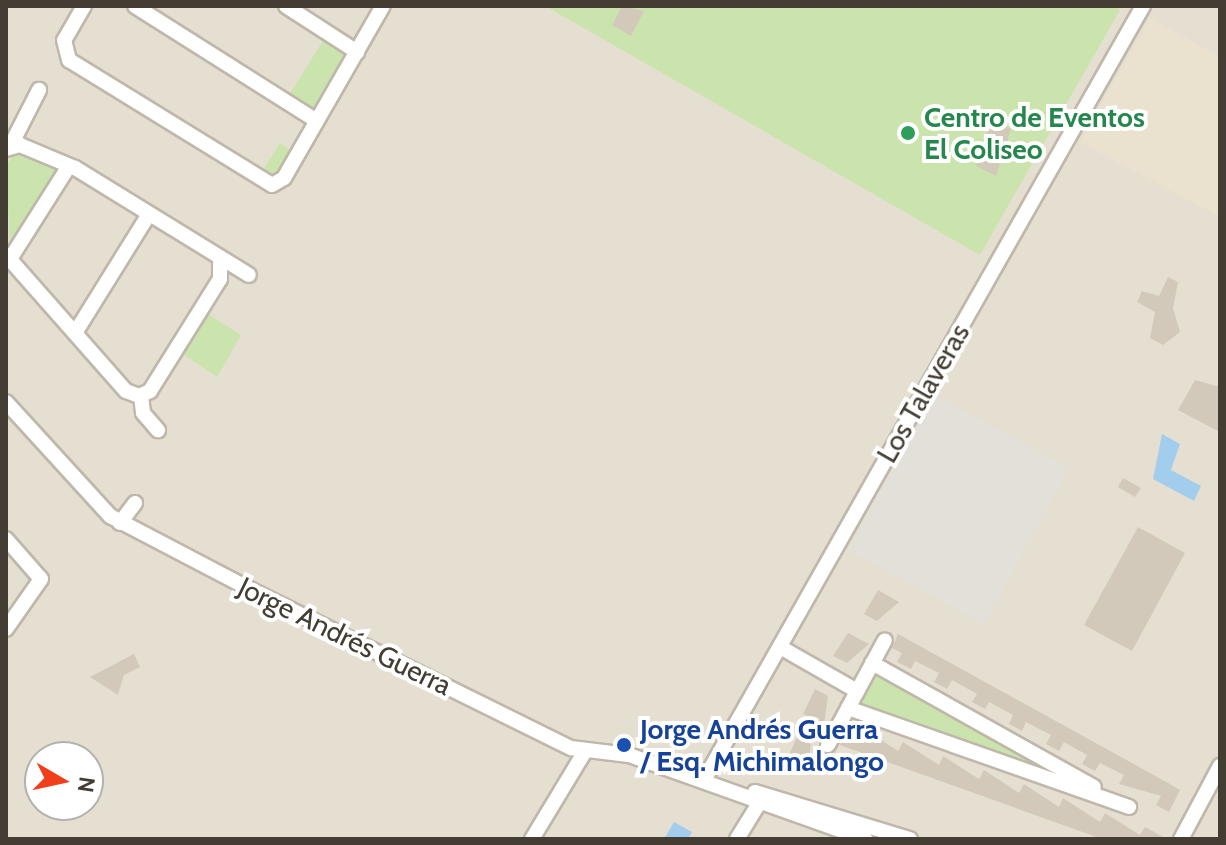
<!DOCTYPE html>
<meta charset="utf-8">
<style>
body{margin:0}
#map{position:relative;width:1226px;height:845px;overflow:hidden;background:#f1ede4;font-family:Cabin,sans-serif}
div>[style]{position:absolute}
.residential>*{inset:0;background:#e5dfd2}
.industrial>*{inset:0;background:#e3dfd9}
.education>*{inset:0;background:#eae2ce}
.green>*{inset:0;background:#cbe4ae}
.water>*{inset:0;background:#a2cdec}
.building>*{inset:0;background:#d2c9ba}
.roads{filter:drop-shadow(2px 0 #bfb8aa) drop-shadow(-2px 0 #bfb8aa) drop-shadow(0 2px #bfb8aa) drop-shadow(0 -2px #bfb8aa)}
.minor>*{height:14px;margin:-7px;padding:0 7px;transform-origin:7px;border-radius:7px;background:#fff}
.dots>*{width:22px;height:22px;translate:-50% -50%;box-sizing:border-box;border:4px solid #fff;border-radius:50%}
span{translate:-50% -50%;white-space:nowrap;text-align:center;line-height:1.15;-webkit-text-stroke:8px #fff;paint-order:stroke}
.leisure-label{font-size:28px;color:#27864d;font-weight:700}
.left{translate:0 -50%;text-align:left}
.street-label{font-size:28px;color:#433d34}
.transit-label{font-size:28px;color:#164399;font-weight:700}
.frame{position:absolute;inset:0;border:8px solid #433d34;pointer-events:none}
.north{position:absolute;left:24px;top:741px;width:80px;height:80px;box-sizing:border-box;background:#fff;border:2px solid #b4b1ae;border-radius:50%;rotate:99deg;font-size:22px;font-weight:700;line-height:32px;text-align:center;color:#433d34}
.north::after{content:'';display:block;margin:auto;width:28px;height:36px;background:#f03f1c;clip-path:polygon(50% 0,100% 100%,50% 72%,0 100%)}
</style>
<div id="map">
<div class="residential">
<div style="clip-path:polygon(evenodd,6px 6px,1220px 6px,1220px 839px,6px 839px,6px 6px,40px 757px,88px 757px,88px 805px,40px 805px,40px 757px)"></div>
</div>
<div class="industrial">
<div style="clip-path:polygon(933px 394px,1069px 468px,984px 624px,848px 550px)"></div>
</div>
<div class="education">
<div style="clip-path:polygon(1150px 18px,1220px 57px,1220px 217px,1080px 142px)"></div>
</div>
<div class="green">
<div style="clip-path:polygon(545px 6px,1114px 6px,1120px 10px,980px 255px)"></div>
<div style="clip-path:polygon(324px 39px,351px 56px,316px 112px,289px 95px)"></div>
<div style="clip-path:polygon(280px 143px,295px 153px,276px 179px,259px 176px)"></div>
<div style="clip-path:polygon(15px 153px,58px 169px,10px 245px,6px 166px)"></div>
<div style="clip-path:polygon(205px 312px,241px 335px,217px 377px,180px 352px)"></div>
<div style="clip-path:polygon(881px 675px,1080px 784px,864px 710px,859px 704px,873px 677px)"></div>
</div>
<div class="water">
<div style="clip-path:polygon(1162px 434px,1180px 444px,1171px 470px,1201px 486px,1194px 501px,1153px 479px)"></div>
<div style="clip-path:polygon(674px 822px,692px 832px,688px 839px,664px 839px)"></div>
</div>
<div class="building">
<div style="clip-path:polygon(622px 6px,644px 11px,631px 36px,612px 25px)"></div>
<div style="clip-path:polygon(992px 119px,1011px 129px,996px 176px,976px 166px)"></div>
<div style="clip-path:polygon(1168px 277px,1178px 282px,1173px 308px,1180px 332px,1163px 345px,1150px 338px,1155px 312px,1137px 302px,1142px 291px,1159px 296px)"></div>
<div style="clip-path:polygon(1195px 380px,1220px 387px,1220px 432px,1178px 410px)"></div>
<div style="clip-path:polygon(1123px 478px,1141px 488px,1135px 497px,1118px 487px)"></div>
<div style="clip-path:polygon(1138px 527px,1185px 553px,1132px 651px,1084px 625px)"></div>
<div style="clip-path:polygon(878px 590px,899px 602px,877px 621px,864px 614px)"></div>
<div style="clip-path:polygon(848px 633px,869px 644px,847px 663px,833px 656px)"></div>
<div style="clip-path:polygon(898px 634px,1170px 784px,1180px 790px,1169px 812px,1156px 805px,1161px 796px,1119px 784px,1124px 775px,1100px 763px,1095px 771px,1082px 764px,1087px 755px,1064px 742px,1059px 751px,1046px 744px,1051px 735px,1026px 722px,1022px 731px,1009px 724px,1013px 715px,989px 702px,985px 709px,972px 702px,977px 694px,952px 680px,947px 689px,934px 682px,939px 673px,915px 661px,911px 669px,897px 662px,902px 653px,892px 648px)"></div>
<div style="clip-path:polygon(134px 654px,140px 667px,124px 675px,118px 695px,90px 677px)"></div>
<div style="clip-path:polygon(815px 689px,828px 696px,824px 725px,803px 714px)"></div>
<div style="clip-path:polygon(863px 728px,898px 751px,903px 742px,939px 765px,943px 756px,979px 779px,984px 770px,1019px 793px,1024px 784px,1059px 807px,1063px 798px,1100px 822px,1105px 813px,1140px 835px,1145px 827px,1167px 839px,1102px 839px,840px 745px,847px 731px,858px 737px)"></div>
<div style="clip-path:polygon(797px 737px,811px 744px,807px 773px,786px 762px)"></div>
</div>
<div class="roads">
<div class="minor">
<div style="left:84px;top:6px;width:39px;rotate:120deg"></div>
<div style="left:64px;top:40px;width:21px;rotate:76deg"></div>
<div style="left:69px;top:60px;width:238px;rotate:31.6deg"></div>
<div style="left:272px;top:185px;width:14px;rotate:-30deg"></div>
<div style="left:284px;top:178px;width:198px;rotate:-60.1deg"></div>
<div style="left:135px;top:6px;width:215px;rotate:32.3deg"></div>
<div style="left:286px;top:6px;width:85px;rotate:32.9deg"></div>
<div style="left:11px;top:145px;width:62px;rotate:-63deg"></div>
<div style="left:6px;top:149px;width:15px;rotate:-16deg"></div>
<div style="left:20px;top:145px;width:60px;rotate:22.7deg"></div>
<div style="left:75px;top:168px;width:204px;rotate:31.6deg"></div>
<div style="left:6px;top:255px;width:181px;rotate:48.6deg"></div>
<div style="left:126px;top:391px;width:14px;rotate:21deg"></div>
<div style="left:139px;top:396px;width:12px;rotate:-24deg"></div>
<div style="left:150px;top:391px;width:132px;rotate:-58deg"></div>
<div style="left:220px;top:279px;width:16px;rotate:-90deg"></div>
<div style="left:10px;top:259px;width:110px;rotate:-57.6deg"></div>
<div style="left:75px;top:333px;width:140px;rotate:-58.1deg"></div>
<div style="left:141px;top:396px;width:17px;rotate:83deg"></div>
<div style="left:143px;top:413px;width:23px;rotate:49deg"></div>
<div style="left:6px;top:402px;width:154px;rotate:47.6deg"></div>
<div style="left:110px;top:516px;width:168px;rotate:27.6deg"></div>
<div style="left:259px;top:594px;width:348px;rotate:26.3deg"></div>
<div style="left:571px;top:748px;width:58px;rotate:6.9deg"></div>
<div style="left:629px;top:755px;width:251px;rotate:19.6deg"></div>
<div style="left:120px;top:523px;width:25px;rotate:-53deg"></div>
<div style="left:6px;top:539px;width:53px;rotate:48.8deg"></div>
<div style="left:41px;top:579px;width:61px;rotate:125deg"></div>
<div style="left:780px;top:647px;width:89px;rotate:29.7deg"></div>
<div style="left:872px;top:663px;width:254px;rotate:29.2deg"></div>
<div style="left:848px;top:708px;width:298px;rotate:19.4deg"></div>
<div style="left:828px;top:745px;width:119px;rotate:-61.5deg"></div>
<div style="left:704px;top:780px;width:890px;rotate:-60.44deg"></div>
<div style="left:755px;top:792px;width:162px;rotate:16.9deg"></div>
<div style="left:532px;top:839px;width:103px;rotate:-58.9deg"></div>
<div style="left:737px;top:839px;width:46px;rotate:-58.4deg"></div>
<div style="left:1181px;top:839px;width:83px;rotate:-61.9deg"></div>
</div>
</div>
<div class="dots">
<div style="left:908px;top:133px;background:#2e9e5b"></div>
<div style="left:624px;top:745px;background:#1a4fb4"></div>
</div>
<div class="leisure-label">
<span class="left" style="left:924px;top:133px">Centro de Eventos<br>El Coliseo</span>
</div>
<div class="street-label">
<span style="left:923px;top:393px;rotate:-60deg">Los Talaveras</span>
<span style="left:345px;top:636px;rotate:26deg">Jorge Andrés Guerra</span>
</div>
<div class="transit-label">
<span class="left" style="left:640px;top:745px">Jorge Andrés Guerra<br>/ Esq. Michimalongo</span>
</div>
<div class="frame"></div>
<div class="north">N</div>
</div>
